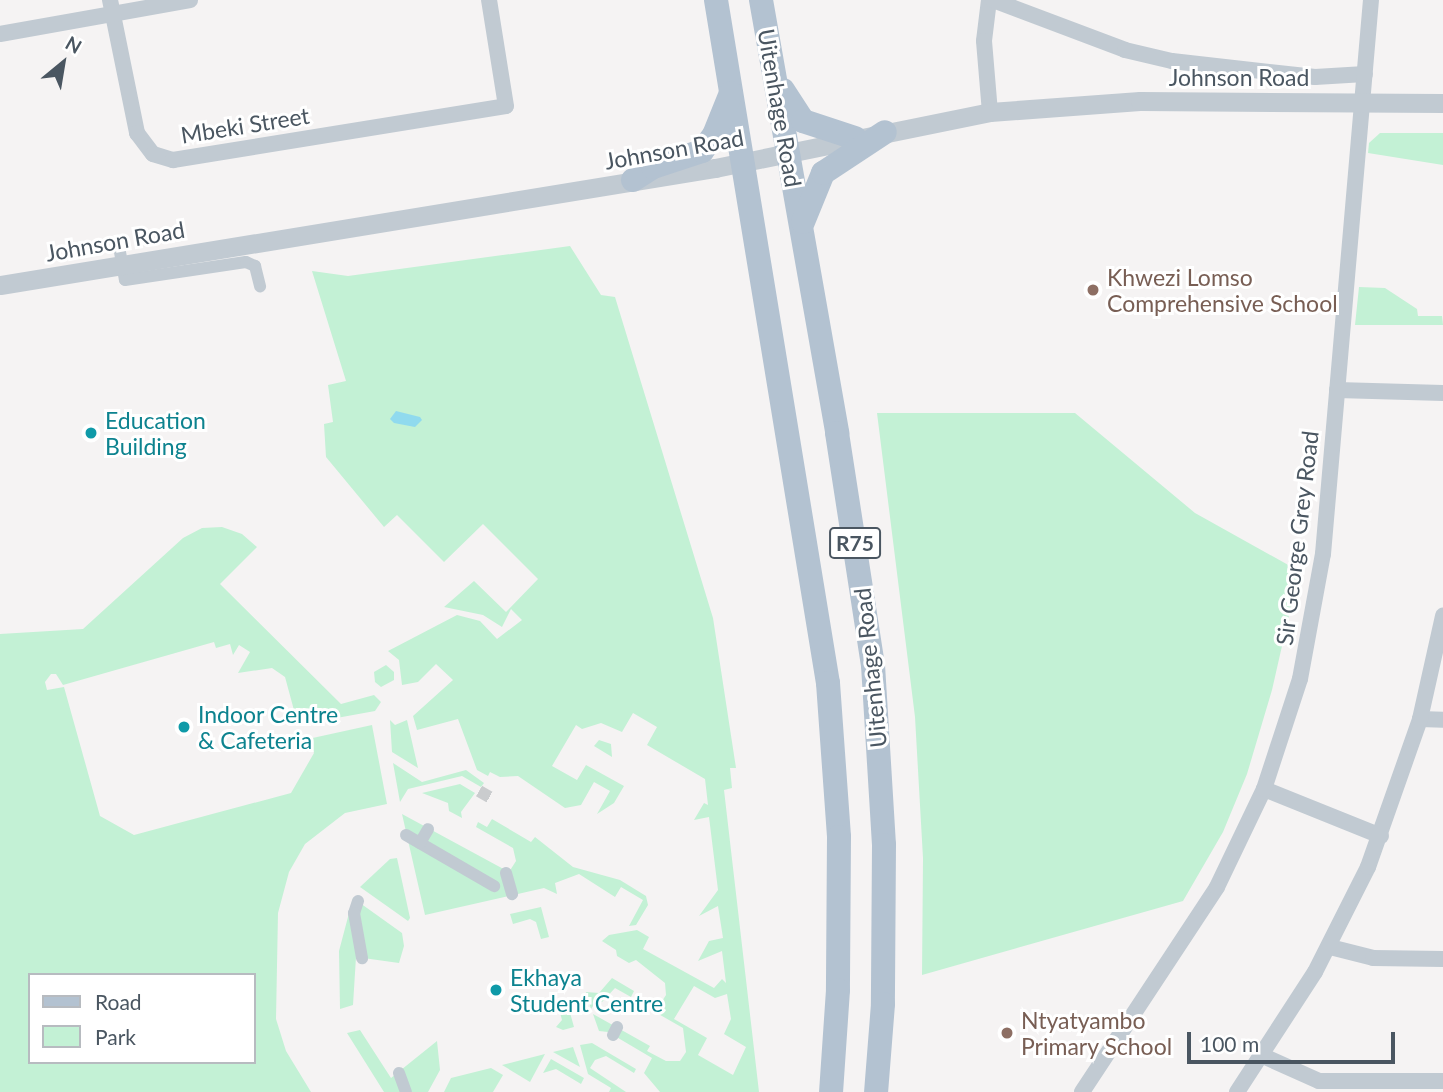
<!DOCTYPE html>
<style>
body{margin:0}
#map{position:relative;width:1443px;height:1092px;overflow:hidden;background:#f5f3f3;font-family:Lato,sans-serif}
div>[style]{position:absolute}
.green>*{inset:0;background:#c3f1d5}
.water>*{inset:0;background:#90daee}
.pedestrian-tunnel>*{height:12px;margin-top:-6px;transform-origin:0;background:repeating-linear-gradient(90deg,#caccce 0 12px,transparent 0 18px)}
.pedestrian>*{height:12px;margin:-6px;padding:0 6px;transform-origin:6px;border-radius:6px;background:#c1cad2}
.minor>*{height:16px;margin:-8px;padding:0 8px;transform-origin:8px;border-radius:8px;background:#c1cad2}
.tertiary>*{height:19px;margin:-9.5px;padding:0 9.5px;transform-origin:9.5px;border-radius:9.5px;background:#c1cad2}
.primary>*{height:24px;margin:-12px;padding:0 12px;transform-origin:12px;border-radius:12px;background:#b3c2d1}
.dots>*{width:19px;height:19px;translate:-50% -50%;box-sizing:border-box;border:4px solid #fff;border-radius:50%}
span{translate:-50% -50%;white-space:nowrap;text-align:center;line-height:1.15;-webkit-text-stroke:6px #fff;paint-order:stroke}
.shield-label span{padding:2px 5px;background:#fff;border:2px solid;border-radius:5px;-webkit-text-stroke-width:0}
.shield-label{font-size:21px;color:#4a5661;font-weight:700}
.street-label{font-size:23px;color:#4a5661}
.education-label{font-size:23px;color:#785e54}
.left{translate:0 -50%;text-align:left}
.culture-label{font-size:23px;color:#0d838f}
.legend{position:absolute;left:28px;top:973px;width:228px;height:91px;box-sizing:border-box;background:#fff;border:2px solid #b7bbc0;margin:0;padding:9px 12px;list-style:none;font-size:21px;color:#4a5661}
.legend li{display:flex;align-items:center;gap:14px;height:35px}
.legend b{width:35px;border:2px solid #b7bbc0}
.north{position:absolute;left:28px;top:28px;width:70px;height:70px;-webkit-text-stroke:5px #fff;paint-order:stroke;rotate:30deg;font-size:19px;font-weight:700;line-height:28px;text-align:center;color:#4a5661}
.north::after{content:'';display:block;margin:auto;width:24px;height:32px;background:#4a5661;clip-path:polygon(50% 0,100% 100%,50% 72%,0 100%)}
.scale{position:absolute;left:1187px;top:1032px;width:208px;height:32px;box-sizing:border-box;border:4px solid #4a5661;border-top:0;padding-left:9px;font-size:21px;line-height:24px;white-space:nowrap;color:#4a5661;-webkit-text-stroke:5px #fff;paint-order:stroke}
</style>
<div id="map">
<div class="green">
<div style="clip-path:polygon(1380px 133px,1443px 133px,1443px 165px,1368px 153px,1369px 143px)"></div>
<div style="clip-path:polygon(evenodd,570px 246px,601px 295px,615px 297px,713px 618px,736px 768px,730px 768px,732px 788px,724px 790px,759px 1092px,660px 1092px,644px 1073px,652px 1058px,608px 1032px,599px 1031px,593px 1014px,650px 1046px,647px 1051px,666px 1061px,680px 1061px,686px 1052px,683px 1028px,655px 1012px,666px 995px,665px 983px,636px 960px,629px 963px,617px 956px,616px 950px,602px 941px,609px 935px,637px 930px,649px 937px,643px 949px,714px 988px,722px 979px,726px 983px,722px 951px,698px 961px,709px 941px,723px 938px,718px 906px,699px 916px,718px 890px,709px 817px,694px 820px,704px 803px,708px 805px,705px 779px,647px 745px,657px 727px,633px 713px,622px 732px,601px 723px,582px 729px,576px 725px,552px 766px,577px 780px,586px 765px,624px 786px,614px 803px,597px 814px,610px 791px,594px 782px,581px 805px,565px 808px,518px 776px,500px 777px,490px 772px,488px 776px,477px 770px,458px 719px,417px 730px,413px 716px,453px 680px,436px 664px,418px 682px,402px 685px,399px 660px,388px 651px,457px 615px,480px 621px,497px 639px,522px 620px,511px 609px,502px 627px,483px 615px,444px 607px,474px 581px,506px 612px,538px 579px,483px 524px,444px 562px,397px 515px,384px 527px,326px 457px,324px 424px,333px 422px,328px 385px,346px 381px,312px 271px,348px 276px,570px 246px,694px 986px,715px 998px,727px 994px,731px 1019px,724px 1034px,746px 1047px,733px 1075px,698px 1055px,707px 1038px,674px 1019px,694px 986px)"></div>
<div style="clip-path:polygon(1359px 287px,1385px 288px,1417px 309px,1418px 316px,1442px 316px,1443px 325px,1355px 325px)"></div>
<div style="clip-path:polygon(877px 413px,1075px 413px,1195px 513px,1299px 571px,1272px 690px,1247px 774px,1223px 832px,1183px 901px,922px 975px,923px 858px,915px 717px)"></div>
<div style="clip-path:polygon(evenodd,222px 527px,242px 534px,257px 547px,220px 584px,341px 704px,374px 695px,381px 702px,375px 711px,298px 725px,285px 677px,272px 668px,238px 673px,250px 652px,239px 645px,233px 655px,230px 644px,216px 648px,214px 642px,63px 685px,56px 674px,51px 674px,45px 682px,47px 690px,64px 687px,100px 816px,134px 835px,291px 793px,314px 753px,308px 739px,372px 725px,387px 804px,345px 813px,305px 844px,289px 872px,278px 913px,276px 1019px,286px 1051px,311px 1092px,0 1092px,0 634px,83px 629px,183px 538px,202px 528px,222px 527px,30px 975px,254px 975px,254px 1062px,30px 1062px,30px 975px)"></div>
<div style="clip-path:polygon(386px 665px,394px 672px,394px 680px,381px 687px,375px 682px,374px 672px)"></div>
<div style="clip-path:polygon(390px 720px,395px 725px,407px 720px,418px 768px,392px 752px)"></div>
<div style="clip-path:polygon(599px 740px,611px 744px,612px 757px,594px 746px)"></div>
<div style="clip-path:polygon(393px 763px,422px 782px,466px 770px,484px 783px,481px 787px,462px 776px,408px 789px,400px 802px)"></div>
<div style="clip-path:polygon(460px 784px,475px 793px,461px 812px,462px 818px,449px 811px,448px 803px,422px 793px)"></div>
<div style="clip-path:polygon(402px 814px,509px 872px,516px 861px,513px 848px,476px 827px,478px 822px,487px 827px,492px 819px,531px 842px,535px 837px,573px 867px,620px 880px,646px 896px,648px 905px,636px 925px,629px 926px,643px 900px,621px 887px,615px 897px,579px 874px,555px 883px,557px 894px,544px 888px,425px 915px)"></div>
<div style="clip-path:polygon(397px 858px,410px 918px,408px 921px,360px 887px,390px 859px)"></div>
<div style="clip-path:polygon(353px 898px,402px 933px,404px 946px,399px 963px,356px 957px,353px 1005px,340px 1009px,339px 951px)"></div>
<div style="clip-path:polygon(541px 907px,549px 937px,541px 939px,536px 922px,530px 919px,513px 924px,510px 914px)"></div>
<div style="clip-path:polygon(612px 978px,634px 991px,631px 997px,615px 988px,602px 1002px,597px 1000px,591px 1009px,586px 992px,599px 993px)"></div>
<div style="clip-path:polygon(567px 1002px,574px 1027px,563px 1030px,556px 1027px,562px 1020px,558px 1005px)"></div>
<div style="clip-path:polygon(360px 1030px,391px 1078px,437px 1041px,440px 1070px,428px 1092px,384px 1092px,347px 1033px)"></div>
<div style="clip-path:polygon(592px 1043px,636px 1069px,634px 1073px,606px 1056px,595px 1060px,590px 1068px,626px 1092px,609px 1092px,611px 1088px,588px 1074px,580px 1045px)"></div>
<div style="clip-path:polygon(573px 1047px,580px 1067px,553px 1052px)"></div>
<div style="clip-path:polygon(545px 1054px,530px 1082px,502px 1065px)"></div>
<div style="clip-path:polygon(551px 1059px,584px 1078px,581px 1084px,556px 1069px,543px 1073px)"></div>
<div style="clip-path:polygon(491px 1068px,503px 1075px,493px 1092px,444px 1092px,451px 1078px)"></div>
</div>
<div class="water">
<div style="clip-path:polygon(396px 411px,420px 417px,422px 420px,415px 427px,394px 423px,390px 419px)"></div>
</div>
<div class="pedestrian-tunnel">
<div style="left:479px;top:791px;width:16px;rotate:30deg"></div>
</div>
<div class="pedestrian">
<div style="left:120px;top:252px;width:28px;rotate:80deg"></div>
<div style="left:125px;top:280px;width:122px;rotate:-8.5deg"></div>
<div style="left:246px;top:262px;width:10px;rotate:24deg"></div>
<div style="left:255px;top:266px;width:21px;rotate:76deg"></div>
<div style="left:406px;top:835px;width:102px;rotate:30.1deg"></div>
<div style="left:420px;top:843px;width:16px;rotate:-60deg"></div>
<div style="left:506px;top:873px;width:22px;rotate:74deg"></div>
<div style="left:358px;top:901px;width:13px;rotate:108deg"></div>
<div style="left:354px;top:913px;width:46px;rotate:79.9deg"></div>
<div style="left:613px;top:1035px;width:9px;rotate:-63deg"></div>
<div style="left:399px;top:1073px;width:20px;rotate:70deg"></div>
</div>
<div class="minor">
<div style="left:110px;top:0;width:136px;rotate:78.5deg"></div>
<div style="left:137px;top:133px;width:26px;rotate:53deg"></div>
<div style="left:153px;top:154px;width:21px;rotate:17deg"></div>
<div style="left:173px;top:160px;width:337px;rotate:-9.2deg"></div>
<div style="left:506px;top:106px;width:107px;rotate:-99.1deg"></div>
<div style="left:989px;top:0;width:41px;rotate:97deg"></div>
<div style="left:984px;top:41px;width:71px;rotate:85.2deg"></div>
<div style="left:993px;top:0;width:141px;rotate:20.7deg"></div>
<div style="left:1125px;top:50px;width:48px;rotate:13.2deg"></div>
<div style="left:1172px;top:61px;width:144px;rotate:6.4deg"></div>
<div style="left:1315px;top:77px;width:50px;rotate:-3.4deg"></div>
<div style="left:0;top:34px;width:193px;rotate:-10.1deg"></div>
<div style="left:1337px;top:390px;width:106px;rotate:1.6deg"></div>
<div style="left:1420px;top:719px;width:23px;rotate:2deg"></div>
<div style="left:1264px;top:789px;width:126px;rotate:21.9deg"></div>
<div style="left:1330px;top:947px;width:44px;rotate:14.3deg"></div>
<div style="left:1373px;top:958px;width:70px;rotate:0.8deg"></div>
<div style="left:1263px;top:1056px;width:61px;rotate:24.1deg"></div>
<div style="left:1319px;top:1081px;width:124px"></div>
<div style="left:1082px;top:1092px;width:245px;rotate:-56.6deg"></div>
<div style="left:1217px;top:887px;width:109px;rotate:-64.4deg"></div>
<div style="left:1264px;top:789px;width:116px;rotate:-71.9deg"></div>
<div style="left:1300px;top:679px;width:127px;rotate:-79.6deg"></div>
<div style="left:1323px;top:554px;width:556px;rotate:-85.05deg"></div>
<div style="left:1237px;top:1092px;width:143px;rotate:-57deg"></div>
<div style="left:1315px;top:972px;width:118px;rotate:-63.2deg"></div>
<div style="left:1368px;top:867px;width:157px;rotate:-70.6deg"></div>
<div style="left:1420px;top:719px;width:106px;rotate:-77.4deg"></div>
</div>
<div class="tertiary">
<div style="left:0;top:285px;width:725px;rotate:-9.29deg"></div>
<div style="left:715px;top:168px;width:281px;rotate:-11.5deg"></div>
<div style="left:990px;top:112px;width:150px;rotate:-4.2deg"></div>
<div style="left:1140px;top:101px;width:303px;rotate:0.4deg"></div>
</div>
<div class="primary">
<div style="left:716px;top:0;width:692px;rotate:80.69deg"></div>
<div style="left:828px;top:683px;width:154px;rotate:85.9deg"></div>
<div style="left:839px;top:837px;width:153px;rotate:90.4deg"></div>
<div style="left:838px;top:990px;width:102px;rotate:93.9deg"></div>
<div style="left:761px;top:0;width:440px;rotate:80deg"></div>
<div style="left:837px;top:433px;width:235px;rotate:81.2deg"></div>
<div style="left:873px;top:665px;width:180px;rotate:86.5deg"></div>
<div style="left:884px;top:845px;width:159px;rotate:90.4deg"></div>
<div style="left:883px;top:1004px;width:88px;rotate:94.5deg"></div>
<div style="left:783px;top:90px;width:37px;rotate:57deg"></div>
<div style="left:803px;top:121px;width:55px;rotate:18.1deg"></div>
<div style="left:633px;top:180px;width:24px;rotate:-33deg"></div>
<div style="left:653px;top:167px;width:52px;rotate:-18.1deg"></div>
<div style="left:702px;top:151px;width:20px;rotate:-53deg"></div>
<div style="left:714px;top:135px;width:45px;rotate:-68deg"></div>
<div style="left:803px;top:222px;width:53px;rotate:-67.8deg"></div>
<div style="left:823px;top:173px;width:74px;rotate:-33.5deg"></div>
</div>
<div class="dots">
<div style="left:1093px;top:290px;background:#8d6e63"></div>
<div style="left:91px;top:433px;background:#0f9aa8"></div>
<div style="left:184px;top:727px;background:#0f9aa8"></div>
<div style="left:496px;top:990px;background:#0f9aa8"></div>
<div style="left:1007px;top:1033px;background:#8d6e63"></div>
</div>
<div class="shield-label">
<span style="left:855px;top:543px">R75</span>
</div>
<div class="street-label">
<span style="left:1239px;top:77px">Johnson Road</span>
<span style="left:780px;top:108px;rotate:80deg">Uitenhage Road</span>
<span style="left:245px;top:125px;rotate:-9deg">Mbeki Street</span>
<span style="left:674px;top:149px;rotate:-10deg">Johnson Road</span>
<span style="left:115px;top:241px;rotate:-10deg">Johnson Road</span>
<span style="left:1297px;top:538px;rotate:-83deg">Sir George Grey Road</span>
<span style="left:870px;top:668px;rotate:-96deg">Uitenhage Road</span>
</div>
<div class="education-label">
<span class="left" style="left:1107px;top:290px">Khwezi Lomso<br>Comprehensive School</span>
<span class="left" style="left:1021px;top:1033px">Ntyatyambo<br>Primary School</span>
</div>
<div class="culture-label">
<span class="left" style="left:105px;top:433px">Education<br>Building</span>
<span class="left" style="left:198px;top:727px">Indoor Centre<br>&amp; Cafeteria</span>
<span class="left" style="left:510px;top:990px">Ekhaya<br>Student Centre</span>
</div>
<ul class="legend">
<li><b style="height:9px;background:#b3c2d1"></b>Road</li>
<li><b style="height:19px;background:#c3f1d5"></b>Park</li>
</ul>
<div class="north">N</div>
<div class="scale">100 m</div>
</div>
